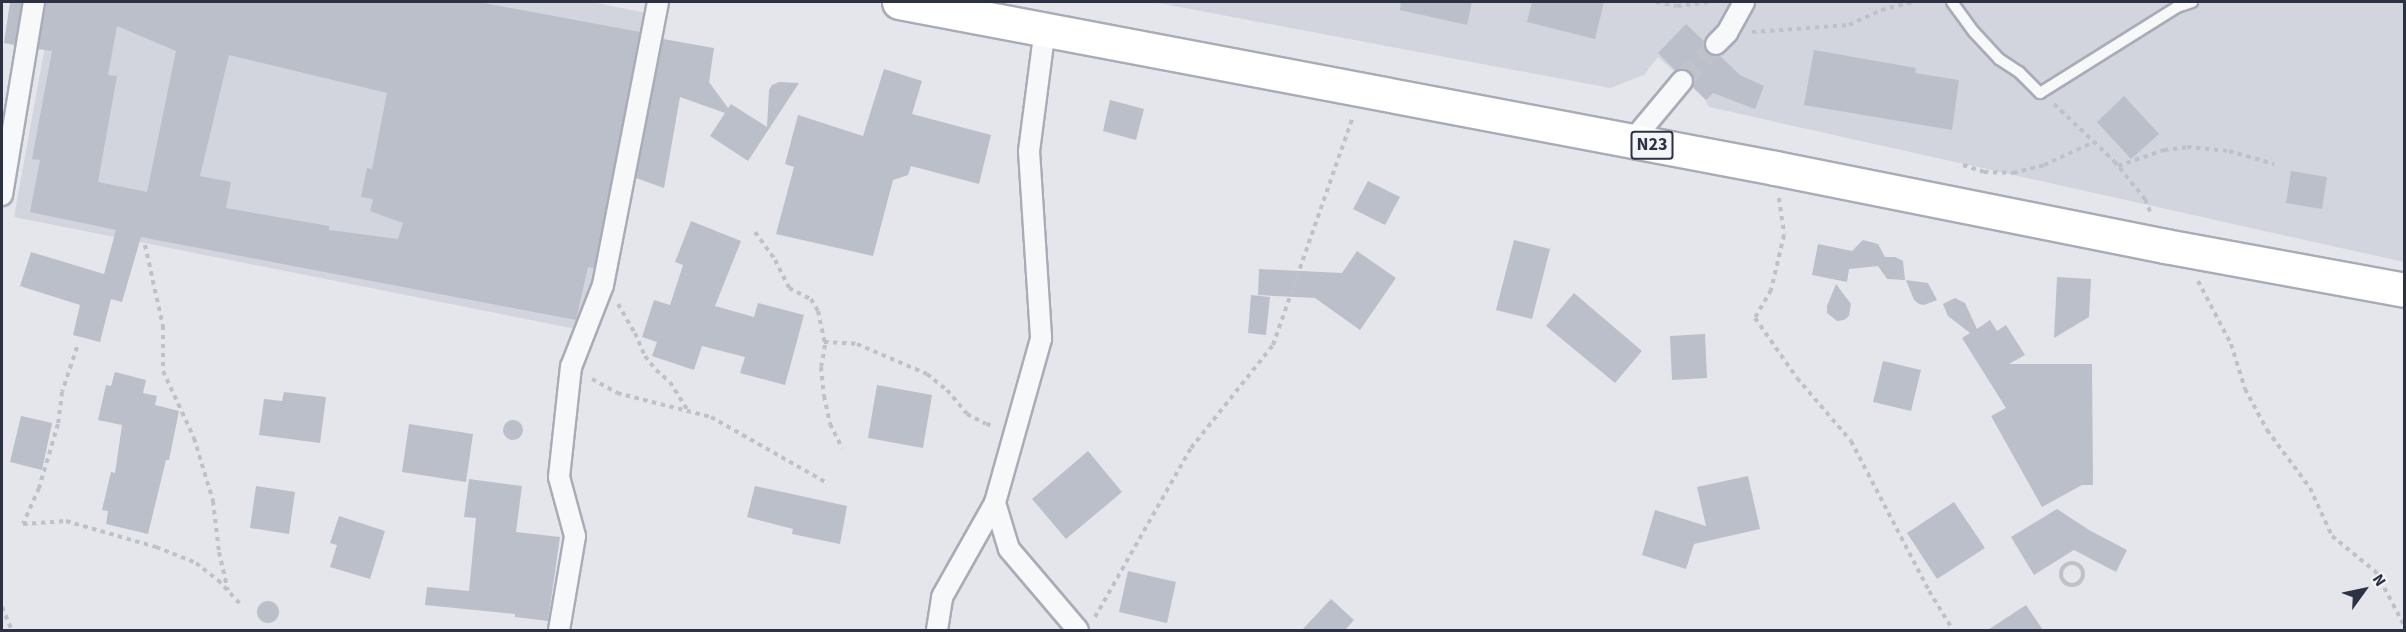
<!DOCTYPE html>
<style>
body{margin:0}
#map{position:relative;width:2406px;height:632px;overflow:hidden;background:#e4e6ec;font-family:"Source Sans 3",sans-serif}
div>[style]{position:absolute}
.built>*{inset:0;background:#d2d5de}
.building>*{inset:0;background:#bbbfc9}
.round{border-radius:50%}
.street-tunnel>*{height:20px;margin-top:-10px;transform-origin:0;background:repeating-linear-gradient(90deg,#bfc2ca 0 20px,transparent 0 30px)}
.path>*{height:4px;margin-top:-2px;transform-origin:0;background:repeating-linear-gradient(90deg,#bec1c7 0 4.5px,transparent 0 9px)}
.path>.ring{margin:-2px;padding:0;box-sizing:content-box;background:none;border:4px solid #bec1c7;border-radius:50%}
.roads{filter:drop-shadow(2px 0 #a9acb6) drop-shadow(-2px 0 #a9acb6) drop-shadow(0 2px #a9acb6) drop-shadow(0 -2px #a9acb6)}
.lane>*{height:10px;margin:-5px;padding:0 5px;transform-origin:5px;border-radius:5px;background:#f7f8fa}
.street>*{height:20px;margin:-10px;padding:0 10px;transform-origin:10px;border-radius:10px;background:#f7f8fa}
.highway>*{height:33px;margin:-16.5px;padding:0 16.5px;transform-origin:16.5px;border-radius:16.5px;background:#fff}
span{translate:-50% -50%;white-space:nowrap;text-align:center;line-height:1.15;-webkit-text-stroke:4.5px #f4f5f9;paint-order:stroke}
.shield-label span{padding:2px 4px;background:#f4f5f9;border:2px solid;border-radius:4px;-webkit-text-stroke-width:0}
.shield-label{font-size:18px;color:#2c3244;font-weight:700}
.frame{position:absolute;inset:0;border:3px solid #2c3244;pointer-events:none}
.north{position:absolute;left:2334px;top:560px;width:60px;height:60px;-webkit-text-stroke:4px #f4f5f9;paint-order:stroke;rotate:57deg;font-size:16px;font-weight:700;line-height:24px;text-align:center;color:#2c3244}
.north::after{content:'';display:block;margin:auto;width:21px;height:27px;background:#2c3244;clip-path:polygon(50% 0,100% 100%,50% 72%,0 100%)}
</style>
<div id="map">
<div class="built">
<div style="clip-path:polygon(53px 2px,592px 2px,646px 13px,591px 332px,14px 217px)"></div>
<div style="clip-path:polygon(1153px 2px,2404px 2px,2404px 262px,1709px 107px,1705px 99px,1658px 57px,1644px 75px,1610px 88px)"></div>
</div>
<div class="building">
<div style="clip-path:polygon(10px 2px,22px 2px,15px 45px,4px 43px)"></div>
<div style="clip-path:polygon(evenodd,46px 2px,478px 2px,640px 32px,594px 268px,588px 267px,576px 320px,141px 237px,122px 302px,111px 299px,100px 342px,73px 335px,80px 305px,20px 286px,31px 252px,104px 274px,116px 230px,30px 212px,40px 160px,32px 159px,52px 51px,38px 49px,46px 2px,117px 26px,176px 51px,147px 192px,98px 182px,117px 76px,108px 75px,117px 26px,46px 2px,229px 55px,387px 93px,372px 169px,367px 168px,361px 197px,373px 199px,370px 211px,403px 223px,398px 239px,329px 230px,329px 226px,226px 208px,231px 182px,200px 176px,229px 55px)"></div>
<div style="clip-path:polygon(1401px 2px,1472px 2px,1467px 25px,1400px 10px)"></div>
<div style="clip-path:polygon(1532px 2px,1604px 2px,1595px 39px,1527px 22px)"></div>
<div style="clip-path:polygon(1686px 24px,1704px 41px,1708px 53px,1719px 55px,1740px 75px,1764px 86px,1755px 109px,1713px 93px,1706px 100px,1692px 86px,1693px 77px,1690px 72px,1683px 69px,1676px 71px,1658px 53px)"></div>
<div style="clip-path:polygon(663px 39px,714px 48px,709px 82px,728px 108px,731px 104px,767px 127px,769px 90px,772px 85px,779px 82px,799px 83px,748px 161px,710px 136px,725px 113px,680px 97px,664px 188px,636px 178px)"></div>
<div style="clip-path:polygon(1814px 50px,1916px 68px,1915px 73px,1959px 80px,1952px 130px,1804px 105px)"></div>
<div style="clip-path:polygon(884px 69px,922px 81px,912px 114px,991px 135px,979px 184px,911px 166px,908px 175px,893px 180px,873px 256px,776px 234px,794px 167px,785px 164px,798px 115px,863px 136px)"></div>
<div style="clip-path:polygon(2124px 96px,2159px 134px,2131px 159px,2097px 122px)"></div>
<div style="clip-path:polygon(1110px 100px,1144px 109px,1136px 140px,1103px 131px)"></div>
<div style="clip-path:polygon(2291px 171px,2327px 177px,2322px 209px,2286px 203px)"></div>
<div style="clip-path:polygon(1368px 181px,1400px 197px,1385px 225px,1353px 209px)"></div>
<div style="clip-path:polygon(691px 221px,741px 241px,715px 306px,754px 317px,758px 303px,804px 315px,785px 385px,740px 373px,745px 357px,702px 346px,694px 370px,652px 356px,657px 342px,642px 337px,654px 300px,670px 305px,683px 265px,675px 262px)"></div>
<div style="clip-path:polygon(1514px 240px,1550px 249px,1532px 319px,1496px 310px)"></div>
<div style="clip-path:polygon(1863px 240px,1878px 244px,1885px 257px,1895px 257px,1903px 261px,1905px 280px,1887px 279px,1878px 266px,1849px 269px,1847px 282px,1812px 275px,1818px 244px,1852px 251px)"></div>
<div style="clip-path:polygon(1357px 251px,1396px 278px,1360px 330px,1315px 298px,1258px 295px,1259px 269px,1342px 273px)"></div>
<div style="clip-path:polygon(2057px 277px,2091px 279px,2089px 317px,2054px 338px)"></div>
<div style="clip-path:polygon(1906px 280px,1928px 283px,1937px 300px,1924px 305px,1919px 304px,1914px 300px)"></div>
<div style="clip-path:polygon(1836px 284px,1851px 304px,1849px 316px,1844px 320px,1837px 321px,1827px 313px,1827px 306px)"></div>
<div style="clip-path:polygon(1574px 293px,1642px 351px,1615px 383px,1546px 326px)"></div>
<div style="clip-path:polygon(1251px 295px,1270px 297px,1266px 335px,1248px 333px)"></div>
<div style="clip-path:polygon(1955px 298px,1965px 303px,1977px 329px,1990px 320px,1997px 331px,2006px 325px,2025px 355px,2009px 364px,2092px 364px,2093px 485px,2082px 485px,2042px 507px,1991px 416px,2006px 408px,1962px 338px,1970px 333px,1948px 316px,1943px 304px)"></div>
<div style="clip-path:polygon(1705px 334px,1707px 378px,1672px 380px,1670px 336px)"></div>
<div style="clip-path:polygon(1883px 361px,1921px 370px,1911px 411px,1873px 402px)"></div>
<div style="clip-path:polygon(115px 372px,146px 380px,143px 393px,157px 396px,155px 405px,179px 411px,169px 460px,166px 460px,148px 534px,106px 524px,108px 511px,102px 510px,111px 472px,115px 473px,122px 425px,98px 420px,106px 385px,111px 386px)"></div>
<div style="clip-path:polygon(877px 385px,932px 395px,923px 448px,868px 438px)"></div>
<div style="clip-path:polygon(284px 392px,326px 397px,320px 443px,259px 435px,264px 399px,282px 401px)"></div>
<div style="clip-path:polygon(21px 416px,52px 423px,42px 470px,10px 462px)"></div>
<div class="round" style="left:503px;top:420px;width:20px;height:20px"></div>
<div style="clip-path:polygon(409px 424px,473px 434px,466px 482px,402px 472px)"></div>
<div style="clip-path:polygon(1088px 451px,1122px 492px,1066px 539px,1032px 499px)"></div>
<div style="clip-path:polygon(1748px 476px,1760px 529px,1694px 544px,1686px 569px,1642px 555px,1655px 510px,1706px 526px,1697px 487px)"></div>
<div style="clip-path:polygon(469px 479px,522px 486px,516px 532px,560px 537px,548px 621px,515px 617px,515px 614px,425px 605px,427px 587px,469px 591px,476px 518px,464px 517px)"></div>
<div style="clip-path:polygon(256px 486px,295px 492px,289px 534px,250px 528px)"></div>
<div style="clip-path:polygon(755px 486px,847px 506px,840px 544px,792px 534px,793px 529px,747px 517px)"></div>
<div style="clip-path:polygon(1954px 502px,1985px 548px,1937px 579px,1907px 533px)"></div>
<div style="clip-path:polygon(2057px 509px,2089px 530px,2127px 550px,2116px 572px,2074px 550px,2034px 575px,2011px 537px)"></div>
<div style="clip-path:polygon(339px 516px,385px 531px,370px 579px,330px 567px,337px 545px,330px 543px)"></div>
<div style="clip-path:polygon(1128px 571px,1176px 582px,1167px 623px,1119px 612px)"></div>
<div style="clip-path:polygon(1331px 599px,1354px 620px,1345px 630px,1302px 630px)"></div>
<div class="round" style="left:257px;top:601px;width:22px;height:22px"></div>
<div style="clip-path:polygon(2026px 605px,2043px 630px,1988px 630px)"></div>
</div>
<div class="street-tunnel">
<div style="left:1682px;top:81px;width:50px;rotate:-47.4deg"></div>
</div>
<div class="path">
<div style="left:1656px;top:2px;width:21px;rotate:11deg"></div>
<div style="left:1677px;top:6px;width:31px;rotate:-7deg"></div>
<div style="left:1752px;top:32px;width:97px;rotate:-4.1deg"></div>
<div style="left:1849px;top:25px;width:35px;rotate:-25deg"></div>
<div style="left:1881px;top:10px;width:34px;rotate:-14deg"></div>
<div style="left:2054px;top:104px;width:83px;rotate:43.5deg"></div>
<div style="left:2114px;top:161px;width:49px;rotate:50.8deg"></div>
<div style="left:2145px;top:199px;width:16px;rotate:68deg"></div>
<div style="left:1963px;top:165px;width:22px;rotate:18deg"></div>
<div style="left:1984px;top:172px;width:29px;rotate:2deg"></div>
<div style="left:2013px;top:173px;width:32px;rotate:-14deg"></div>
<div style="left:2044px;top:165px;width:55px;rotate:-24.7deg"></div>
<div style="left:2118px;top:166px;width:49px;rotate:-19.2deg"></div>
<div style="left:2164px;top:150px;width:23px;rotate:-7deg"></div>
<div style="left:2187px;top:147px;width:42px;rotate:5.4deg"></div>
<div style="left:2229px;top:151px;width:47px;rotate:16.1deg"></div>
<div style="left:1779px;top:198px;width:37px;rotate:82deg"></div>
<div style="left:1784px;top:235px;width:57px;rotate:103.3deg"></div>
<div style="left:1771px;top:290px;width:32px;rotate:120deg"></div>
<div style="left:1755px;top:318px;width:73px;rotate:55deg"></div>
<div style="left:1797px;top:378px;width:83px;rotate:49.4deg"></div>
<div style="left:1851px;top:441px;width:169px;rotate:62.5deg"></div>
<div style="left:1929px;top:591px;width:46px;rotate:58.4deg"></div>
<div style="left:755px;top:232px;width:34px;rotate:54deg"></div>
<div style="left:775px;top:260px;width:31px;rotate:63deg"></div>
<div style="left:789px;top:288px;width:25px;rotate:27deg"></div>
<div style="left:811px;top:299px;width:14px;rotate:60deg"></div>
<div style="left:818px;top:311px;width:35px;rotate:78deg"></div>
<div style="left:825px;top:345px;width:22px;rotate:100deg"></div>
<div style="left:821px;top:367px;width:29px;rotate:84deg"></div>
<div style="left:824px;top:396px;width:29px;rotate:78deg"></div>
<div style="left:830px;top:424px;width:27px;rotate:63deg"></div>
<div style="left:145px;top:245px;width:83px;rotate:77.5deg"></div>
<div style="left:163px;top:326px;width:45px;rotate:90deg"></div>
<div style="left:163px;top:371px;width:74px;rotate:65.2deg"></div>
<div style="left:194px;top:438px;width:66px;rotate:73.2deg"></div>
<div style="left:213px;top:501px;width:51px;rotate:83.3deg"></div>
<div style="left:219px;top:552px;width:39px;rotate:77deg"></div>
<div style="left:2198px;top:281px;width:71px;rotate:62.4deg"></div>
<div style="left:2231px;top:344px;width:47px;rotate:72.7deg"></div>
<div style="left:2245px;top:389px;width:47px;rotate:61.8deg"></div>
<div style="left:2267px;top:430px;width:72px;rotate:53.4deg"></div>
<div style="left:2310px;top:488px;width:53px;rotate:65.4deg"></div>
<div style="left:2332px;top:536px;width:57px;rotate:39.3deg"></div>
<div style="left:2376px;top:572px;width:60px;rotate:62.2deg"></div>
<div style="left:618px;top:304px;width:34px;rotate:60deg"></div>
<div style="left:635px;top:333px;width:25px;rotate:67deg"></div>
<div style="left:645px;top:356px;width:18px;rotate:52deg"></div>
<div style="left:656px;top:370px;width:18px;rotate:41deg"></div>
<div style="left:670px;top:382px;width:32px;rotate:58deg"></div>
<div style="left:824px;top:342px;width:33px;rotate:3deg"></div>
<div style="left:857px;top:344px;width:76px;rotate:23.2deg"></div>
<div style="left:927px;top:374px;width:26px;rotate:39deg"></div>
<div style="left:947px;top:390px;width:31px;rotate:50deg"></div>
<div style="left:967px;top:414px;width:21px;rotate:28deg"></div>
<div style="left:986px;top:424px;width:9px;rotate:13deg"></div>
<div style="left:77px;top:347px;width:47px;rotate:108.4deg"></div>
<div style="left:62px;top:392px;width:32px;rotate:97deg"></div>
<div style="left:58px;top:424px;width:67px;rotate:106.5deg"></div>
<div style="left:39px;top:488px;width:39px;rotate:114deg"></div>
<div style="left:23px;top:524px;width:43px;rotate:-4deg"></div>
<div style="left:66px;top:521px;width:94px;rotate:16.1deg"></div>
<div style="left:156px;top:547px;width:43px;rotate:21.8deg"></div>
<div style="left:196px;top:563px;width:28px;rotate:38deg"></div>
<div style="left:218px;top:580px;width:33px;rotate:47deg"></div>
<div style="left:592px;top:379px;width:29px;rotate:29deg"></div>
<div style="left:617px;top:393px;width:97px;rotate:14.3deg"></div>
<div style="left:711px;top:417px;width:133px;rotate:29.6deg"></div>
<div class="ring" style="left:2061px;top:563px;width:18px;height:18px"></div>
<div style="left:2px;top:607px;width:25px;rotate:67deg"></div>
<div style="left:1095px;top:617px;width:194px;rotate:-60.4deg"></div>
<div style="left:1191px;top:448px;width:132px;rotate:-51.5deg"></div>
<div style="left:1273px;top:345px;width:243px;rotate:-70.7deg"></div>
</div>
<div class="roads">
<div class="lane">
<div style="left:1952px;top:2px;width:37px;rotate:54deg"></div>
<div style="left:1974px;top:32px;width:37px;rotate:47deg"></div>
<div style="left:1999px;top:59px;width:24px;rotate:33deg"></div>
<div style="left:2019px;top:72px;width:30px;rotate:45deg"></div>
<div style="left:2040px;top:93px;width:162px;rotate:-32.1deg"></div>
<div style="left:2177px;top:7px;width:16px;rotate:-18deg"></div>
</div>
<div class="street">
<div style="left:1045px;top:28px;width:124px;rotate:97.4deg"></div>
<div style="left:1029px;top:151px;width:188px;rotate:86.3deg"></div>
<div style="left:1041px;top:339px;width:170px;rotate:105.7deg"></div>
<div style="left:995px;top:503px;width:48px;rotate:73.1deg"></div>
<div style="left:1009px;top:549px;width:106px;rotate:49.6deg"></div>
<div style="left:1716px;top:44px;width:16px;rotate:-45deg"></div>
<div style="left:1727px;top:33px;width:35px;rotate:-61deg"></div>
<div style="left:1632px;top:141px;width:78px;rotate:-50.2deg"></div>
<div style="left:2px;top:195px;width:196px;rotate:-80.6deg"></div>
<div style="left:559px;top:630px;width:95px;rotate:-80.3deg"></div>
<div style="left:575px;top:536px;width:61px;rotate:-105.2deg"></div>
<div style="left:559px;top:477px;width:111px;rotate:-83.8deg"></div>
<div style="left:571px;top:367px;width:88px;rotate:-68.7deg"></div>
<div style="left:603px;top:285px;width:288px;rotate:-79deg"></div>
<div style="left:937px;top:630px;width:33px;rotate:-81deg"></div>
<div style="left:942px;top:597px;width:108px;rotate:-60.6deg"></div>
</div>
<div class="highway">
<div style="left:899px;top:2px;width:892px;rotate:10.73deg"></div>
<div style="left:1775px;top:168px;width:398px;rotate:11.3deg"></div>
<div style="left:2165px;top:246px;width:243px;rotate:10.4deg"></div>
</div>
</div>
<div class="shield-label">
<span style="left:1652px;top:145px">N23</span>
</div>
<div class="frame"></div>
<div class="north">N</div>
</div>
